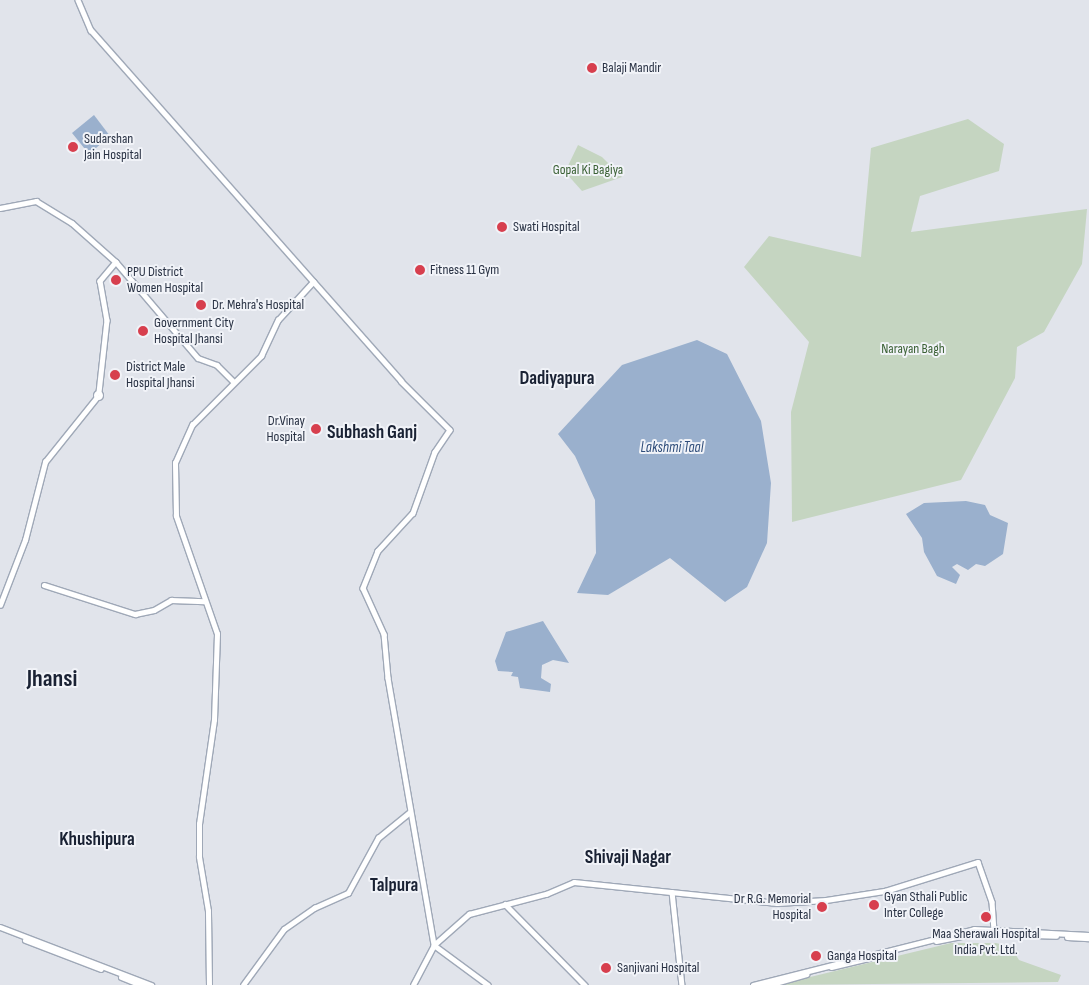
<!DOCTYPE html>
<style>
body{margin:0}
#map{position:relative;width:1089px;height:985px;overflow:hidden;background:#e1e4eb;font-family:"Sofia Sans Condensed",sans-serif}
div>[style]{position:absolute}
.green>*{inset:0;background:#c5d5c1}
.water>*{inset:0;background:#9ab0cd}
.roads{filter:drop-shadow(1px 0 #9fa8b7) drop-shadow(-1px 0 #9fa8b7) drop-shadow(0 1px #9fa8b7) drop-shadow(0 -1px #9fa8b7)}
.secondary>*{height:4.5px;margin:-2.25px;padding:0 2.25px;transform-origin:2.25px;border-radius:2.25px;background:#fff}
.secondary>.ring{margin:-2.25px;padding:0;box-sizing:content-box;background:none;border:4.5px solid #fff;border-radius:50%}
.primary>*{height:5px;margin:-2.5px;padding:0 2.5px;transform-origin:2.5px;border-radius:2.5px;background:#fff}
.dots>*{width:14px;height:14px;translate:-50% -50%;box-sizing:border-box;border:2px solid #f1f3f8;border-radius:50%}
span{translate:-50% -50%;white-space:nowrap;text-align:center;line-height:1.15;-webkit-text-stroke:4px #f1f3f8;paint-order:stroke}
.poi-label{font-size:14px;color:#283143}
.left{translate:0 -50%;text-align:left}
.right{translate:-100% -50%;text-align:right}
.park-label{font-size:14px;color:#3a6034}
.water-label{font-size:15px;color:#2f4d7a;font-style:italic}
.district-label{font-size:19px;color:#1a2234;font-weight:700}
.town-label{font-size:24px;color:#1a2234;font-weight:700}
</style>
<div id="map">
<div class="green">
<div style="clip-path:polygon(968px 119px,1004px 144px,999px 171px,920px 196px,911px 232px,1087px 209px,1082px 264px,1044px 332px,1017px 347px,1015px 378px,961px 480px,792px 522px,791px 412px,809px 342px,744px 267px,769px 236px,861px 257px,871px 148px)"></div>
<div style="clip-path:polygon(578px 145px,602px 157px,622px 177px,582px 191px,565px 172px)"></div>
<div style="clip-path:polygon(951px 943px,996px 943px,1011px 947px,1019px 960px,1061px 975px,1058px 982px,777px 985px)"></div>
</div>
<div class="water">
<div style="clip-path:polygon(94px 115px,110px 136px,89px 154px,72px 133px)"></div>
<div style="clip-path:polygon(697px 340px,727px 354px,761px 421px,771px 483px,767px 543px,747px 587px,725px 602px,670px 558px,608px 595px,577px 593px,596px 553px,595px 500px,575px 456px,558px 434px,622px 365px)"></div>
<div style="clip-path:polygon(966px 501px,985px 505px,990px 515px,1008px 523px,1003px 554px,985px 566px,976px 564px,968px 570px,957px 564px,952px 567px,960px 575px,956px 584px,937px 576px,924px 552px,922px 538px,906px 514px,924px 503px)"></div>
<div style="clip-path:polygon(543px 621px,569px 663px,553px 660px,542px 665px,541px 678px,551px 684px,550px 692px,520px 688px,518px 677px,511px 676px,513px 672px,498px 671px,495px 661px,506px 632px)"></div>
</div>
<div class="roads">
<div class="secondary">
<div style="left:78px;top:0;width:33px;rotate:67deg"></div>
<div style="left:91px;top:30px;width:468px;rotate:48.5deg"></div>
<div style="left:401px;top:381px;width:69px;rotate:45deg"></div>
<div style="left:450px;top:430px;width:27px;rotate:124deg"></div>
<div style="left:435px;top:452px;width:65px;rotate:109.8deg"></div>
<div style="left:413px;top:513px;width:52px;rotate:132.6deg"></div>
<div style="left:378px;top:551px;width:40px;rotate:112deg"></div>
<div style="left:363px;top:588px;width:51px;rotate:65.5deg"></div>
<div style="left:384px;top:634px;width:44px;rotate:84.8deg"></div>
<div style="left:388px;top:678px;width:271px;rotate:80.2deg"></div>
<div style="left:434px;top:945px;width:67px;rotate:36.5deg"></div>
<div style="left:0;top:208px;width:37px;rotate:-11deg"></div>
<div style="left:36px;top:201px;width:42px;rotate:31.4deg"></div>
<div style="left:72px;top:223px;width:59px;rotate:41.6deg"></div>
<div style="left:116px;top:262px;width:25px;rotate:130deg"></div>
<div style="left:100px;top:281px;width:40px;rotate:80deg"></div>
<div style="left:107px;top:320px;width:73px;rotate:96.3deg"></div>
<div style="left:116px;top:262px;width:126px;rotate:49.5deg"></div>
<div style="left:198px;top:358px;width:20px;rotate:20deg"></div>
<div style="left:217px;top:365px;width:24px;rotate:45deg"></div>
<div class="ring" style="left:96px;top:393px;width:1.5px;height:1.5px"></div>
<div style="left:44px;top:585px;width:96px;rotate:17.7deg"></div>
<div style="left:135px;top:614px;width:19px;rotate:-12deg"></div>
<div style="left:154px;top:610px;width:20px;rotate:-30deg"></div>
<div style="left:171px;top:600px;width:33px;rotate:2deg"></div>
<div style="left:0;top:605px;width:70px;rotate:-69deg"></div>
<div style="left:25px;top:540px;width:81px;rotate:-75.6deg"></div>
<div style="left:45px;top:462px;width:83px;rotate:-51.3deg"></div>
<div style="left:672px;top:892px;width:94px;rotate:83.9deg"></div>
<div style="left:505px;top:904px;width:114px;rotate:45.4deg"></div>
<div style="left:209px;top:985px;width:74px;rotate:-90.8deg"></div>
<div style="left:208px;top:911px;width:55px;rotate:-99.5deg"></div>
<div style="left:199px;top:857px;width:33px;rotate:-90deg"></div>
<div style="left:199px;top:824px;width:105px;rotate:-81.8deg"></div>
<div style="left:214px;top:720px;width:86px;rotate:-88deg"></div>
<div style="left:217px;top:634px;width:125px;rotate:-109.2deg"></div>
<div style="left:176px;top:516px;width:53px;rotate:-91.1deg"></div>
<div style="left:175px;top:463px;width:42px;rotate:-65.9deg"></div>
<div style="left:192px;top:425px;width:98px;rotate:-45deg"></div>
<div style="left:261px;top:356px;width:40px;rotate:-65deg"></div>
<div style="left:278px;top:320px;width:52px;rotate:-47.4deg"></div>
<div style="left:243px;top:985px;width:69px;rotate:-53.8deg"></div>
<div style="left:284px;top:929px;width:37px;rotate:-35deg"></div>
<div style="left:314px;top:908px;width:37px;rotate:-24deg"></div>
<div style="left:348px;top:893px;width:63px;rotate:-61.4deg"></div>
<div style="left:378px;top:838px;width:41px;rotate:-39.1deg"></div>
<div style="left:413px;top:985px;width:45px;rotate:-62.3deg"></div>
<div style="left:434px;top:945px;width:47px;rotate:-41.5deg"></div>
<div style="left:469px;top:914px;width:80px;rotate:-14.6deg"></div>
<div style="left:546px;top:894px;width:30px;rotate:-23deg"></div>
<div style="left:574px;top:882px;width:204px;rotate:5.9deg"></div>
<div style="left:777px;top:903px;width:49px;rotate:-3.5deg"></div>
<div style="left:826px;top:900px;width:60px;rotate:-8.7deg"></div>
<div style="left:885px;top:891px;width:97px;rotate:-17.3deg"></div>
<div style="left:978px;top:862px;width:42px;rotate:70.7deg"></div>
<div style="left:992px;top:902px;width:26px;rotate:86deg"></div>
</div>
<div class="primary">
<div style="left:0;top:927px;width:162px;rotate:21deg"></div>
<div style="left:1032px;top:935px;width:24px;rotate:2deg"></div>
<div style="left:1067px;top:937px;width:22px;rotate:3deg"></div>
<div style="left:25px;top:940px;width:81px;rotate:20.9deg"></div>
<div style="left:936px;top:941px;width:41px;rotate:-11.3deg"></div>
<div style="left:976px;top:933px;width:38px"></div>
<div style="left:831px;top:967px;width:64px;rotate:-13.6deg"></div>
<div style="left:121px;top:977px;width:22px;rotate:22deg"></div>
<div style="left:753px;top:985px;width:228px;rotate:-14.2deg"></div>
<div style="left:974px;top:929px;width:115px;rotate:3deg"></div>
<div style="left:768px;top:985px;width:40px;rotate:-16deg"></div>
</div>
</div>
<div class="dots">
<div style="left:592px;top:68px;background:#d73f4e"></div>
<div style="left:73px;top:147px;background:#d73f4e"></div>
<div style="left:502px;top:227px;background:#d73f4e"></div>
<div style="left:420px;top:270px;background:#d73f4e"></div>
<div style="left:116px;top:280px;background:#d73f4e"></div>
<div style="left:201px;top:305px;background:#d73f4e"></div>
<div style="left:143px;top:331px;background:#d73f4e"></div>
<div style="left:115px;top:375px;background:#d73f4e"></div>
<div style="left:316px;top:429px;background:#d73f4e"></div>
<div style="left:874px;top:905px;background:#d73f4e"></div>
<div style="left:822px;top:907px;background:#d73f4e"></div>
<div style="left:986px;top:917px;background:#d73f4e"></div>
<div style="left:816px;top:956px;background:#d73f4e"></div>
<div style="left:606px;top:968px;background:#d73f4e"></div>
</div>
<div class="poi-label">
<span class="left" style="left:602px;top:68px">Balaji Mandir</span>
<span class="left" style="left:84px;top:147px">Sudarshan<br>Jain Hospital</span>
<span class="left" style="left:513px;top:227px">Swati Hospital</span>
<span class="left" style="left:430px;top:270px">Fitness 11 Gym</span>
<span class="left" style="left:127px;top:280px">PPU District<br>Women Hospital</span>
<span class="left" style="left:212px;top:305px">Dr. Mehra's Hospital</span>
<span class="left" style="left:154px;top:331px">Government City<br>Hospital Jhansi</span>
<span class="left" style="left:126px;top:375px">District Male<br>Hospital Jhansi</span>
<span class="right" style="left:305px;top:429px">Dr.Vinay<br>Hospital</span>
<span class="left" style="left:884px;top:905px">Gyan Sthali Public<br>Inter College</span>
<span class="right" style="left:811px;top:907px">Dr R.G. Memorial<br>Hospital</span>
<span style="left:986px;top:942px">Maa Sherawali Hospital<br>India Pvt. Ltd.</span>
<span class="left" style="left:827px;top:956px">Ganga Hospital</span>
<span class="left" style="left:617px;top:968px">Sanjivani Hospital</span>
</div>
<div class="park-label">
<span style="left:588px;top:170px">Gopal Ki Bagiya</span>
<span style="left:913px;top:349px">Narayan Bagh</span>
</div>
<div class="water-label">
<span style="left:672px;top:448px">Lakshmi Taal</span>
</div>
<div class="district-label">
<span style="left:557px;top:379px">Dadiyapura</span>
<span style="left:372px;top:433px">Subhash Ganj</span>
<span style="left:97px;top:840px">Khushipura</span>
<span style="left:628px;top:858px">Shivaji Nagar</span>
<span style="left:394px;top:886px">Talpura</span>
</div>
<div class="town-label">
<span style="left:52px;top:679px">Jhansi</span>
</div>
</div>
